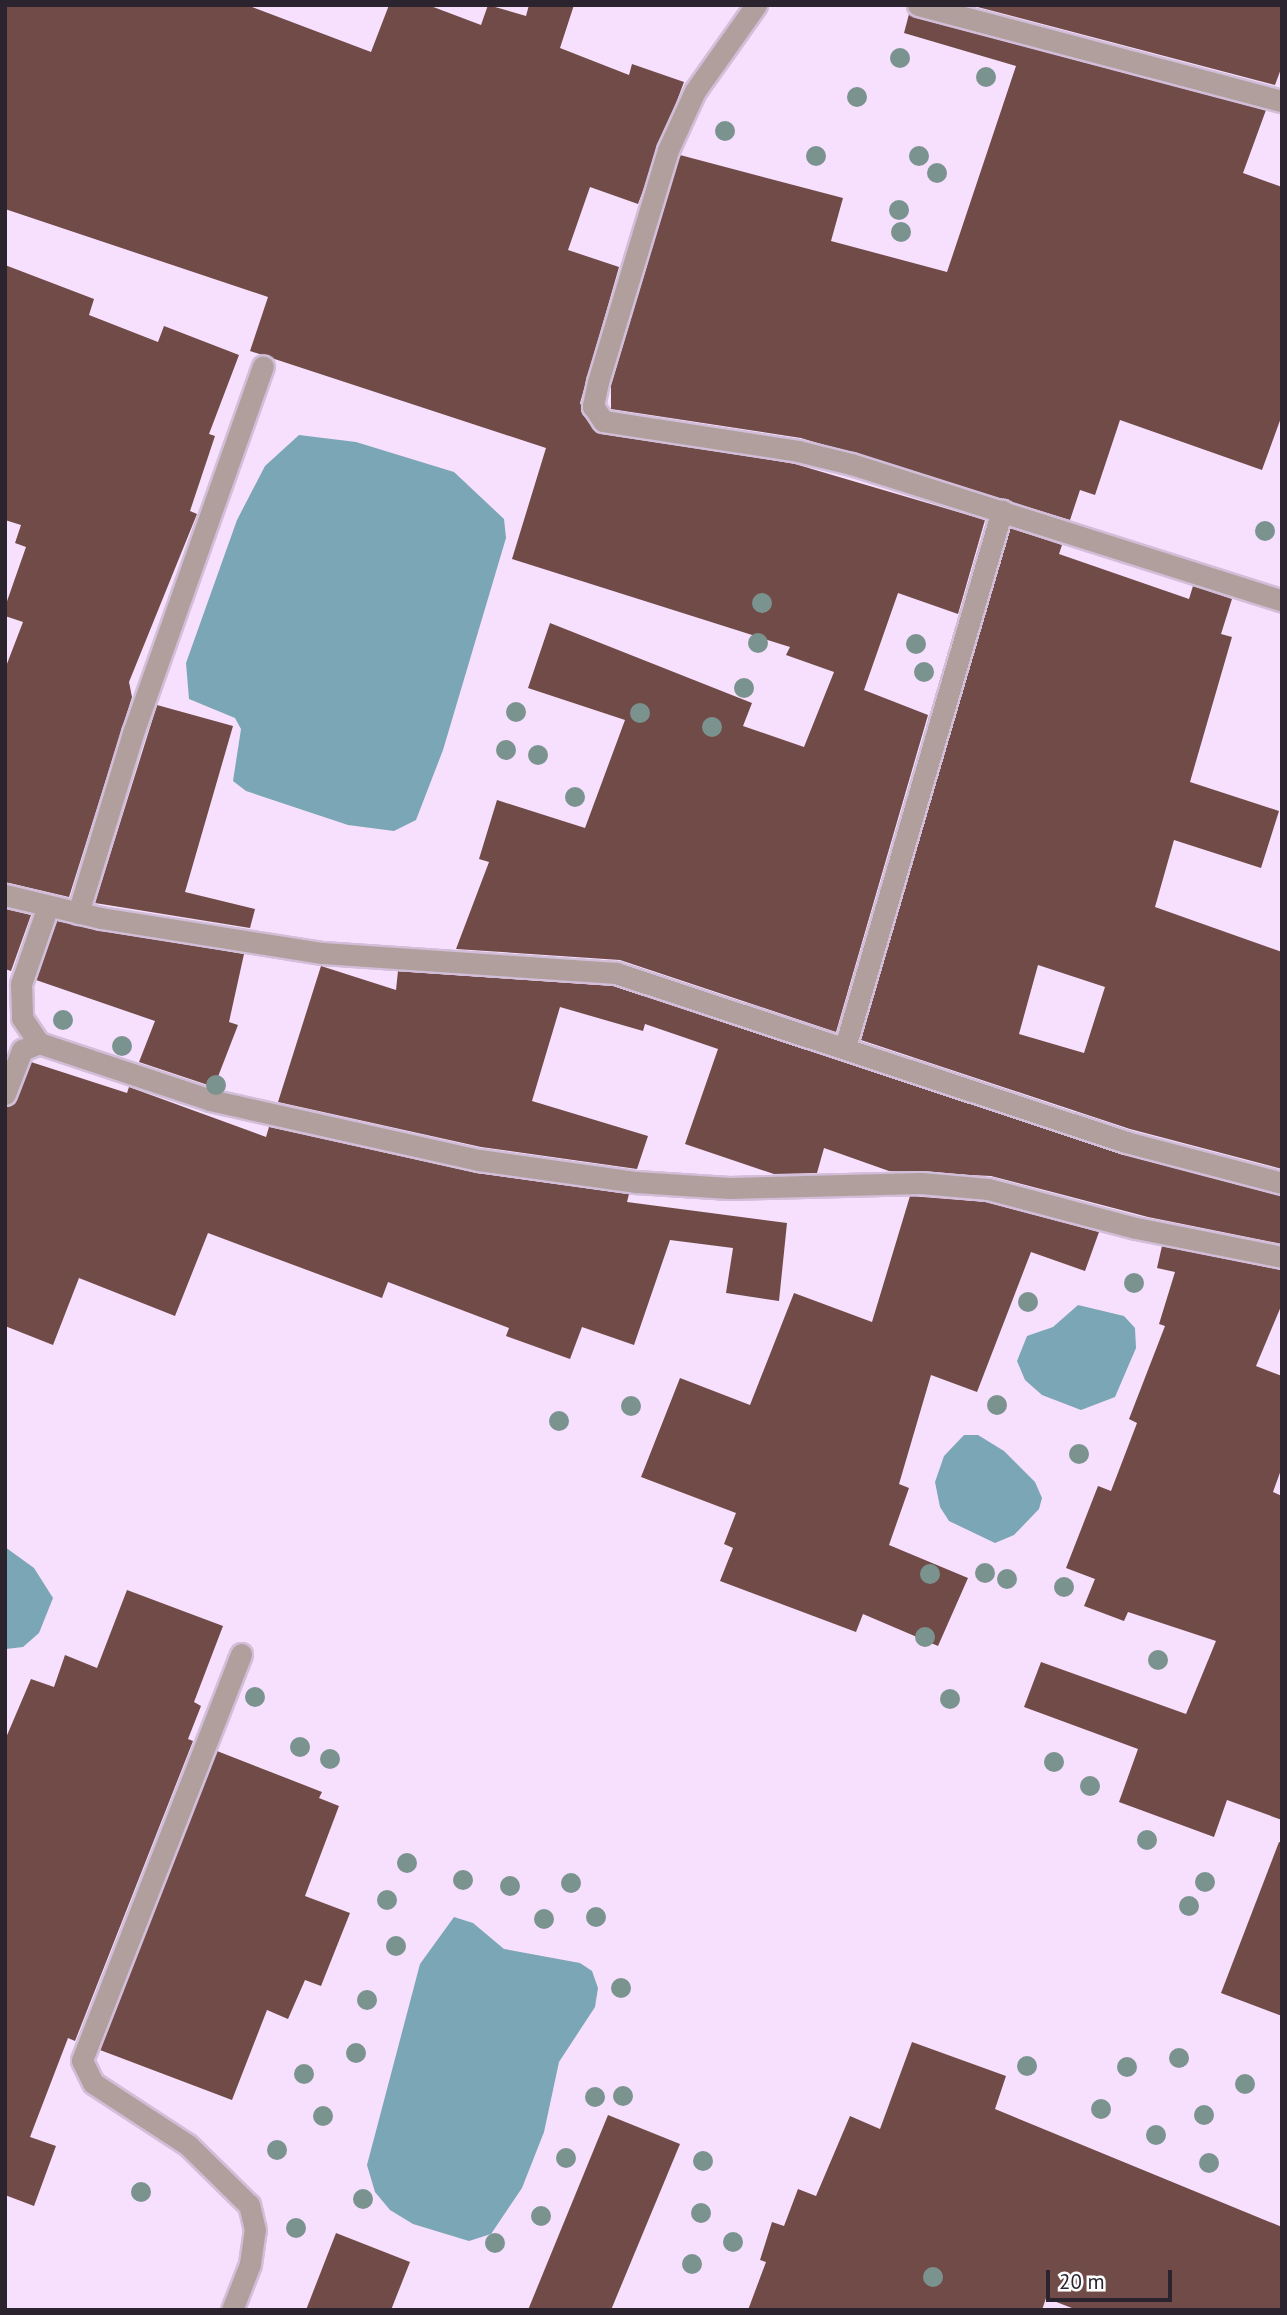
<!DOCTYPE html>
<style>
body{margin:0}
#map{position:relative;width:1287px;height:2315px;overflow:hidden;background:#f7e0fe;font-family:"PT Sans",sans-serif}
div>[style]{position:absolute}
.water>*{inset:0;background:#7ba6b5}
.building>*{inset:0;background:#714b48}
.roads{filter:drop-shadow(2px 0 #d2bed9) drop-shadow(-2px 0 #d2bed9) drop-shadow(0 2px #d2bed9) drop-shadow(0 -2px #d2bed9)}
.street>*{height:21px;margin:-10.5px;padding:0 10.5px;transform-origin:10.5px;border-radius:10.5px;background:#b19f9e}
.trees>*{width:20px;height:20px;margin:-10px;border-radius:50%;background:#7b938f}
span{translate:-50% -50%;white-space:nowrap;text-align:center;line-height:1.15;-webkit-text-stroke:7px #fff;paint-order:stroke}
.frame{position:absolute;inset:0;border:7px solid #2b232e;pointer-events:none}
.scale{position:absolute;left:1046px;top:2270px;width:126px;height:32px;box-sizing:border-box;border:4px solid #2b232e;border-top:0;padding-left:9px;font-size:21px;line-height:24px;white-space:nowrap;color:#2b232e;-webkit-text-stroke:5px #fff;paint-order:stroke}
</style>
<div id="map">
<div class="water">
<div style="clip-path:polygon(299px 435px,356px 442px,454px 472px,504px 519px,506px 538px,443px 750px,416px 820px,394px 831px,348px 825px,246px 791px,233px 781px,241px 729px,235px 718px,189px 699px,186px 663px,237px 520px,265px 466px)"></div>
<div style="clip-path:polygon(1078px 1305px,1124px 1316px,1135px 1328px,1136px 1348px,1115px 1397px,1081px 1410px,1042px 1395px,1025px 1380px,1017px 1361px,1027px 1336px,1053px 1327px)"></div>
<div style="clip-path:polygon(964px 1435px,978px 1435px,1004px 1451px,1035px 1482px,1042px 1498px,1039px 1509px,1014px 1535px,995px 1543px,949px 1521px,940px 1507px,935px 1482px,944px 1456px)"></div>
<div style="clip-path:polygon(5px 1547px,34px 1568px,53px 1598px,39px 1633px,23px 1647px,6px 1649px)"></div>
<div style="clip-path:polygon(454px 1917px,473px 1923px,504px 1949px,580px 1963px,592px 1971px,598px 1988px,595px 2007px,559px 2062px,544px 2132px,522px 2188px,491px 2234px,469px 2241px,413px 2224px,390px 2210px,375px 2192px,367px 2165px,420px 1964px)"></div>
</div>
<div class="building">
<div style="clip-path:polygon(5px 5px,247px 5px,371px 52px,389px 5px,428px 5px,481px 25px,488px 5px,526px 16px,529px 5px,574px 5px,560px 48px,629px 75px,632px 64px,684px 82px,638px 204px,590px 187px,568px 250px,619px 267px,580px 403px,592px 428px,795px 464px,985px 520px,958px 614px,898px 593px,864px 690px,928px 715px,836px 1032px,620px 960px,456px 949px,489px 862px,479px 859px,497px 800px,585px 828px,625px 720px,528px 688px,550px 623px,752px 703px,743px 726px,804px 747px,834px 672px,786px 655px,790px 647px,512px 559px,546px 448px,250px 351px,268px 297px,5px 209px)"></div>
<div style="clip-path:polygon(970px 5px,1282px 5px,1282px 66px,1275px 85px)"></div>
<div style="clip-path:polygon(909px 14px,1266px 110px,1243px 173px,1282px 187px,1282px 415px,1262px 470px,1120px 420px,1095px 495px,1080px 490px,1070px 520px,801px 438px,611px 409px,611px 385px,680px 155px,843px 198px,831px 241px,947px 272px,1016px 66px,904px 33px)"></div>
<div style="clip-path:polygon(5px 265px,94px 299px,89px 315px,158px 342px,164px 326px,239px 355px,209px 434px,215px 436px,190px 511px,197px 514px,129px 682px,132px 697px,69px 897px,5px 882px,5px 669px,23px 622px,5px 616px,5px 607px,26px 547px,15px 543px,21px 525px,5px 520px)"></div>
<div style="clip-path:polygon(evenodd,1010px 528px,1062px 545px,1059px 554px,1189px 599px,1193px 586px,1232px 599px,1221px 634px,1232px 637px,1190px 782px,1279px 811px,1261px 868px,1174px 840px,1155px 907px,1282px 952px,1282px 1169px,1130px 1129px,861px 1040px,1010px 528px,1038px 965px,1105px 987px,1084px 1053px,1019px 1034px,1038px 965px)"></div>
<div style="clip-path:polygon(157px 705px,233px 726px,185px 892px,255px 909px,250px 928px,95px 903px)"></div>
<div style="clip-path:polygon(5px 909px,31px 915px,11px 971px,5px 969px)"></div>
<div style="clip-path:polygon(57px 921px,244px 954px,229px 1022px,238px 1025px,214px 1087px,139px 1062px,155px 1021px,36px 980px)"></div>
<div style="clip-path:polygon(321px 966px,396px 990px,398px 971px,613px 986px,1122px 1154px,1282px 1196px,1282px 1244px,1148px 1217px,991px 1176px,889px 1171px,824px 1148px,817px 1173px,774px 1174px,685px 1144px,718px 1049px,645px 1024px,643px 1031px,560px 1007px,532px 1101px,648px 1136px,637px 1169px,481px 1147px,278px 1102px)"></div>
<div style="clip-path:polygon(31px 1062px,127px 1093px,129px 1087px,266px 1137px,269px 1127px,477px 1173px,629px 1194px,627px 1202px,787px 1223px,779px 1301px,726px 1293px,733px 1248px,670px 1240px,634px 1345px,582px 1327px,570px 1359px,506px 1336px,509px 1328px,388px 1282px,382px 1298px,208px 1233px,175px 1316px,79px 1278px,53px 1345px,5px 1326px,5px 1107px,17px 1099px)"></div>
<div style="clip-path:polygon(910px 1196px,986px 1202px,1099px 1232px,1085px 1271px,1031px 1252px,977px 1392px,931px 1375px,899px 1484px,909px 1488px,889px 1545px,968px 1578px,938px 1646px,863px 1614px,856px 1632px,720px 1581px,733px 1548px,724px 1544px,736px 1513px,641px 1477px,680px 1378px,750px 1405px,794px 1293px,872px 1322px)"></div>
<div style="clip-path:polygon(1162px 1246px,1282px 1270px,1282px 1304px,1256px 1366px,1282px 1376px,1282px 1467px,1273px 1492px,1282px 1496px,1282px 1820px,1227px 1800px,1214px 1837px,1119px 1802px,1138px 1749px,1024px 1707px,1041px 1662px,1186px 1714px,1216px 1641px,1128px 1612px,1124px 1621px,1084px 1606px,1095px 1579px,1066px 1568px,1098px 1486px,1111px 1491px,1137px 1423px,1129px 1419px,1165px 1326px,1159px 1324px,1175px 1272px,1157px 1268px)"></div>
<div style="clip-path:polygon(127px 1590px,223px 1626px,194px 1702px,201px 1706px,188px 1739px,193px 1741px,75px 2041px,68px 2038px,30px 2137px,56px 2146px,34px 2206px,5px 2195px,5px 1740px,31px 1679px,54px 1687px,65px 1655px,97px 1668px)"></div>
<div style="clip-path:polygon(217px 1751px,322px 1792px,319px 1798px,339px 1806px,305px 1896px,350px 1913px,321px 1986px,305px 1980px,288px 2019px,267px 2010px,232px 2100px,100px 2050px)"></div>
<div style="clip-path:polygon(1279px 1842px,1282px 1843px,1282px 2016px,1221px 1993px)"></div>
<div style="clip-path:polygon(912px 2042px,1006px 2076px,995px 2109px,1282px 2227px,1282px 2310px,1077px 2310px,1046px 2298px,1042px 2310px,748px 2310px,766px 2262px,760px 2260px,772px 2222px,784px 2226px,798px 2189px,816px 2196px,850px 2116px,880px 2129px)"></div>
<div style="clip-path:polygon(608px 2115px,680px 2144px,611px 2310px,528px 2310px)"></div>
<div style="clip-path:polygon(336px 2233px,410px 2262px,391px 2310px,306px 2310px)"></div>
</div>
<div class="roads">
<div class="street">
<div style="left:756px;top:5px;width:105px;rotate:125.3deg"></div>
<div style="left:695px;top:91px;width:65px;rotate:114.6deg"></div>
<div style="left:668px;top:150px;width:242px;rotate:106.8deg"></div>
<div style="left:598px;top:382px;width:25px;rotate:102deg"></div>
<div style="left:593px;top:406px;width:18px;rotate:56deg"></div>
<div style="left:603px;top:421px;width:197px;rotate:8.7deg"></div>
<div style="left:798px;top:451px;width:55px;rotate:13.8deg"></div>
<div style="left:851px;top:464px;width:452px;rotate:17.6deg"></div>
<div style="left:918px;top:5px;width:376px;rotate:14.8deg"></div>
<div style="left:5px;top:895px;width:99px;rotate:13.5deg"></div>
<div style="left:101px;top:918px;width:224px;rotate:9deg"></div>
<div style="left:322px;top:953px;width:295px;rotate:3.9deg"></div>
<div style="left:616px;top:973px;width:537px;rotate:18.33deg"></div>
<div style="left:1126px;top:1142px;width:161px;rotate:14.7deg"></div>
<div style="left:48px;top:906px;width:83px;rotate:109.1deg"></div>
<div style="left:21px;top:984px;width:34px;rotate:88deg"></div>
<div style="left:22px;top:1018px;width:30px;rotate:56deg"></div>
<div style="left:39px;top:1043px;width:180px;rotate:18.4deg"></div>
<div style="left:210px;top:1100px;width:276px;rotate:12.6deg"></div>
<div style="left:479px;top:1160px;width:159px;rotate:8deg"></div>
<div style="left:636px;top:1182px;width:93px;rotate:3.7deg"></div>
<div style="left:729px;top:1188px;width:192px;rotate:-1.5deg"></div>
<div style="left:921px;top:1183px;width:67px;rotate:5.1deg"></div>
<div style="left:988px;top:1189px;width:153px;rotate:14.8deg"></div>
<div style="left:1136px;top:1228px;width:149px;rotate:11.2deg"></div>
<div style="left:78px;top:913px;width:188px;rotate:-73deg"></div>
<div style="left:133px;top:733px;width:389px;rotate:-70.5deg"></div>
<div style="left:845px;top:1047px;width:559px;rotate:-73.7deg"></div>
<div style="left:5px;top:1094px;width:47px;rotate:-68.9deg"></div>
<div style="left:22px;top:1050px;width:18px;rotate:-22deg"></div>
<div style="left:232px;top:2310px;width:49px;rotate:-68.6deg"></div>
<div style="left:250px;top:2264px;width:34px;rotate:-82deg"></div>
<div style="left:255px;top:2230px;width:26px;rotate:-103deg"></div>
<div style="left:249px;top:2205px;width:86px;rotate:-135.5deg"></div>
<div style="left:188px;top:2145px;width:113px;rotate:-146.9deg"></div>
<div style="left:93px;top:2083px;width:25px;rotate:-116deg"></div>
<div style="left:82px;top:2060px;width:436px;rotate:-68.6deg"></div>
</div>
</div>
<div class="trees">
<div style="left:900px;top:58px"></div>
<div style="left:986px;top:77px"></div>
<div style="left:857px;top:97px"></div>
<div style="left:725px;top:131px"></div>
<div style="left:816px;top:156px"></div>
<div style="left:919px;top:156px"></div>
<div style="left:937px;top:173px"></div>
<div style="left:899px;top:210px"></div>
<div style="left:901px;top:232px"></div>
<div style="left:1265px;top:531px"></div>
<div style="left:762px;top:603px"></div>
<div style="left:758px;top:643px"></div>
<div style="left:916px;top:644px"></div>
<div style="left:924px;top:672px"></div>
<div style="left:744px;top:688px"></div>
<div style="left:516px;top:712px"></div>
<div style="left:640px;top:713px"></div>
<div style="left:712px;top:727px"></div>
<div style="left:506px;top:750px"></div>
<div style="left:538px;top:755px"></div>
<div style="left:575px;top:797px"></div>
<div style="left:63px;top:1020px"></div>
<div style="left:122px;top:1046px"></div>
<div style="left:216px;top:1085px"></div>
<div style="left:1134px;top:1283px"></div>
<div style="left:1028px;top:1302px"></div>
<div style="left:997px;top:1405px"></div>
<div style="left:631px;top:1406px"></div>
<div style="left:559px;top:1421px"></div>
<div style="left:1079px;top:1454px"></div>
<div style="left:985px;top:1573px"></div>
<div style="left:930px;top:1574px"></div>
<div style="left:1007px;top:1579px"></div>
<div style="left:1064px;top:1587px"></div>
<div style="left:925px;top:1637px"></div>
<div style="left:1158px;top:1660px"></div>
<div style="left:255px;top:1697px"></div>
<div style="left:950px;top:1699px"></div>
<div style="left:300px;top:1747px"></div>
<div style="left:330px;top:1759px"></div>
<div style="left:1054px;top:1762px"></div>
<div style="left:1090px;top:1786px"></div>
<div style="left:1147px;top:1840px"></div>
<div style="left:407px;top:1863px"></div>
<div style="left:463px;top:1880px"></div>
<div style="left:1205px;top:1882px"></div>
<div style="left:571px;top:1883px"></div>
<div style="left:510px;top:1886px"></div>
<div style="left:387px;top:1900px"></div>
<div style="left:1189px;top:1906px"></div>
<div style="left:596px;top:1917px"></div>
<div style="left:544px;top:1919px"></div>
<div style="left:396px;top:1946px"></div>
<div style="left:621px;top:1988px"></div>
<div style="left:367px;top:2000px"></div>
<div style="left:356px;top:2053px"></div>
<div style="left:1179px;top:2058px"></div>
<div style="left:1027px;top:2066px"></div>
<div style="left:1127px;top:2067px"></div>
<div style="left:304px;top:2074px"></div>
<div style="left:1245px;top:2084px"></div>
<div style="left:623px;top:2096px"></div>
<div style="left:595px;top:2097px"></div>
<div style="left:1101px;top:2109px"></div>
<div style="left:1204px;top:2115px"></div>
<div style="left:323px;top:2116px"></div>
<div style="left:1156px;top:2135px"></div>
<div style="left:277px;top:2150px"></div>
<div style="left:566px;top:2158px"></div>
<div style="left:703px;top:2161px"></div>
<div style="left:1209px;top:2163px"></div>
<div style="left:141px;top:2192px"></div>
<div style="left:363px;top:2199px"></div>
<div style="left:701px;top:2213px"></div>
<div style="left:541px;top:2216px"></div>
<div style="left:296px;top:2228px"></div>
<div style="left:733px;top:2242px"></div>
<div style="left:495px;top:2243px"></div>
<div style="left:692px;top:2264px"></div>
<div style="left:933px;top:2277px"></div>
</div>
<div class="frame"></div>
<div class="scale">20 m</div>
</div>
